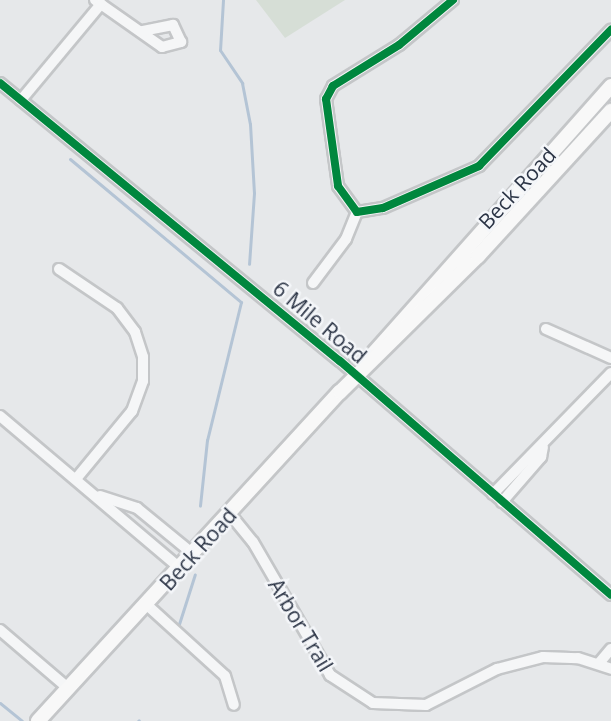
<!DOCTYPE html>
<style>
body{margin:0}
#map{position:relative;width:611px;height:721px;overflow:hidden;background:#e6e8ea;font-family:"Open Sans",sans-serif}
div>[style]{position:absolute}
.green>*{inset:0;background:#d6ded6}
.stream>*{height:3px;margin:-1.5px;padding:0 1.5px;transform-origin:1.5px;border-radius:1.5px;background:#b4c4d5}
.roads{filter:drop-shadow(2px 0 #c4c6c8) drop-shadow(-2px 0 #c4c6c8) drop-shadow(0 2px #c4c6c8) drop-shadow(0 -2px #c4c6c8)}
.minor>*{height:10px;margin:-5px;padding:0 5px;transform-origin:5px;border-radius:5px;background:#f5f6f7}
.major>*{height:14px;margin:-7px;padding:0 7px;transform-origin:7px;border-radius:7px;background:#f8f8f8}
.cycleway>*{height:8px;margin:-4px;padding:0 4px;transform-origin:4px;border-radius:4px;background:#00873e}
span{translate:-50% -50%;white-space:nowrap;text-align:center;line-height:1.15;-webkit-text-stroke:5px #f4f6f9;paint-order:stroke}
.street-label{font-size:21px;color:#2b3445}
</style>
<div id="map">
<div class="green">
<div style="clip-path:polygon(256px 0,345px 0,285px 38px)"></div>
</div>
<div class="stream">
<div style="left:223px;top:0;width:50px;rotate:93.4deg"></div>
<div style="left:220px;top:50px;width:40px;rotate:56deg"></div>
<div style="left:242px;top:83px;width:42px;rotate:79deg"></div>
<div style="left:250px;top:124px;width:69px;rotate:86.7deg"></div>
<div style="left:254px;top:193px;width:71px;rotate:94deg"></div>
<div style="left:70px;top:159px;width:223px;rotate:39.9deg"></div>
<div style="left:241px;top:302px;width:142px;rotate:103.8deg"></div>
<div style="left:207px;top:440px;width:66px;rotate:96.1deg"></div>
<div style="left:179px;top:624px;width:52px;rotate:-72.3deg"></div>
<div style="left:0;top:703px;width:28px;rotate:39deg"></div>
<div style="left:138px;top:721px;width:1px;rotate:-45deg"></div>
</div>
<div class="roads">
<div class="minor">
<div style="left:95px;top:0;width:82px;rotate:35deg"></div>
<div style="left:162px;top:47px;width:20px;rotate:-15deg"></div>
<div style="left:181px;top:42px;width:19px;rotate:-115deg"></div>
<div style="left:173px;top:25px;width:33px;rotate:169deg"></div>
<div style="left:453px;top:0;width:70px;rotate:140.2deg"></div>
<div style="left:399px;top:45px;width:78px;rotate:148.2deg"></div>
<div style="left:333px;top:86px;width:15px;rotate:118deg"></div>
<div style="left:326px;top:99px;width:88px;rotate:82.1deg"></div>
<div style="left:338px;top:186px;width:32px;rotate:54deg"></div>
<div style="left:357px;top:212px;width:26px;rotate:-9deg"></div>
<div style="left:383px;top:208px;width:105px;rotate:-23.6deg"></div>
<div style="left:479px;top:166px;width:190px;rotate:-45.9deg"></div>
<div style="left:0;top:83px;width:439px;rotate:39.3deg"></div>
<div style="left:340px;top:361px;width:358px;rotate:40.8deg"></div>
<div style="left:21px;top:100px;width:125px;rotate:-50.2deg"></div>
<div style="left:59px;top:269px;width:70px;rotate:33.9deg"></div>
<div style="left:117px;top:308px;width:30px;rotate:53deg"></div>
<div style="left:135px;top:332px;width:26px;rotate:72deg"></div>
<div style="left:143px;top:357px;width:24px;rotate:90deg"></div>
<div style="left:143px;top:381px;width:32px;rotate:110deg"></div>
<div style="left:132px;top:411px;width:88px;rotate:129.5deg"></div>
<div style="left:313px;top:283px;width:55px;rotate:-53.1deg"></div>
<div style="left:346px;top:239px;width:29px;rotate:-68deg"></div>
<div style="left:546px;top:329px;width:71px;rotate:24deg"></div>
<div style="left:0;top:416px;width:236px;rotate:40.2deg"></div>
<div style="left:493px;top:494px;width:169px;rotate:-45.7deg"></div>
<div style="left:100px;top:496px;width:39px;rotate:18deg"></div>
<div style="left:137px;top:508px;width:72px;rotate:39.4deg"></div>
<div style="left:502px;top:502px;width:60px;rotate:-49.1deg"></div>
<div style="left:541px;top:457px;width:10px;rotate:-79deg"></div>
<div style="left:230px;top:514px;width:36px;rotate:51deg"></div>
<div style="left:253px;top:542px;width:154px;rotate:59.9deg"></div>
<div style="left:330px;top:675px;width:51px;rotate:33.1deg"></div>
<div style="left:373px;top:703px;width:53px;rotate:2.2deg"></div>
<div style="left:426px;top:705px;width:80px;rotate:-26.9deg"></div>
<div style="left:497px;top:669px;width:48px;rotate:-14.6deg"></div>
<div style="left:543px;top:657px;width:35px;rotate:2deg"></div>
<div style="left:578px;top:658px;width:35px;rotate:18deg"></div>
<div style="left:147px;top:605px;width:105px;rotate:42.3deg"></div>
<div style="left:225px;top:676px;width:30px;rotate:73deg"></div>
<div style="left:0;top:630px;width:91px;rotate:40.5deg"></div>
<div style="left:600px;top:662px;width:17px;rotate:-50deg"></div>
</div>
<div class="major">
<div style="left:366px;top:362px;width:369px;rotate:-48.4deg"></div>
<div style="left:38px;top:721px;width:447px;rotate:-47.5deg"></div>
<div style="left:340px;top:392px;width:194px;rotate:-44.6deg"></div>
<div style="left:478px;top:256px;width:197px;rotate:-47.5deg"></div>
</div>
</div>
<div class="cycleway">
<div style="left:453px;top:0;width:70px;rotate:140.2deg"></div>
<div style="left:399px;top:45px;width:78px;rotate:148.2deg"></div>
<div style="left:333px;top:86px;width:15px;rotate:118deg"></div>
<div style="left:326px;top:99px;width:88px;rotate:82.1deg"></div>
<div style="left:338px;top:186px;width:32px;rotate:54deg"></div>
<div style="left:357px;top:212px;width:26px;rotate:-9deg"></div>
<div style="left:383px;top:208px;width:105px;rotate:-23.6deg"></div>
<div style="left:479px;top:166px;width:190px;rotate:-45.9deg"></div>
<div style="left:0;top:83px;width:439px;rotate:39.3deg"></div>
<div style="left:340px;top:361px;width:358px;rotate:40.8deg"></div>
</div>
<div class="street-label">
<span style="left:517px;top:188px;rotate:-47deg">Beck Road</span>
<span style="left:320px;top:322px;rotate:40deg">6 Mile Road</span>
<span style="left:198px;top:549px;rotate:-48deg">Beck Road</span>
<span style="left:301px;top:625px;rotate:59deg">Arbor Trail</span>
</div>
</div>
